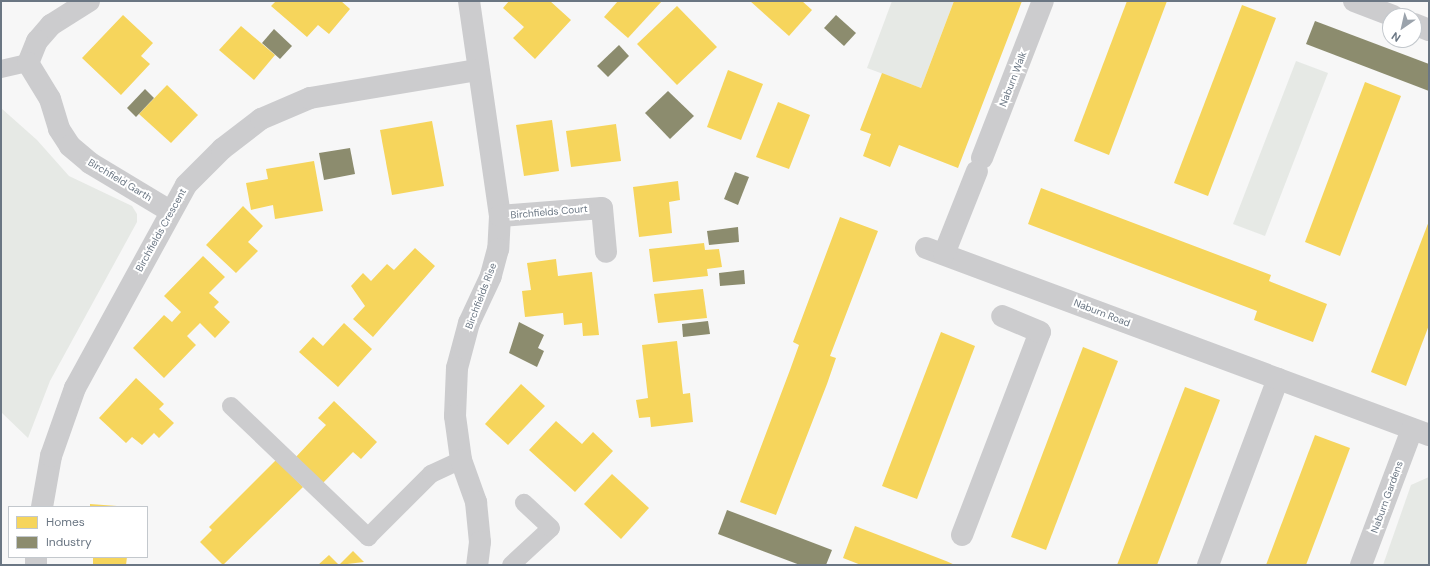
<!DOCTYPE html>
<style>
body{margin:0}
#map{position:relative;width:1430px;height:566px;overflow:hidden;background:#f7f7f7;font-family:"DM Sans",sans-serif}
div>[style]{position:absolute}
.green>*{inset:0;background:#e6e9e5}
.homes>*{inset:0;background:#f6d55c}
.industry>*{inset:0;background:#8c8c6e}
.service>*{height:18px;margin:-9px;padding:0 9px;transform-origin:9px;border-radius:9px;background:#ccccce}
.pedestrian>*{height:22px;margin:-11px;padding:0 11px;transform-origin:11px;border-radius:11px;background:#ccccce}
.minor>*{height:22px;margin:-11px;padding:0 11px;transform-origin:11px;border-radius:11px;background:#ccccce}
span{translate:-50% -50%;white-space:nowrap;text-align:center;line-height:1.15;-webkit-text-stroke:4px #fff;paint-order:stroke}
.street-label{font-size:10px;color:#6a7683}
.frame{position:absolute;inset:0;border:2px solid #6a7683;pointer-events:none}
.legend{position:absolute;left:8px;top:506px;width:140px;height:52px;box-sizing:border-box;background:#fff;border:1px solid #c3c8cd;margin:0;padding:5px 7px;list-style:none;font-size:12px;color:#6a7683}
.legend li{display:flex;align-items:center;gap:8px;height:20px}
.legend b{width:20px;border:1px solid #c3c8cd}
.north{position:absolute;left:1382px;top:8px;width:40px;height:40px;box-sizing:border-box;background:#fff;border:1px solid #c3c8cd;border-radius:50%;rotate:214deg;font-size:11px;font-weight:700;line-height:16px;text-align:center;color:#6a7683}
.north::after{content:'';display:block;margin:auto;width:14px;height:18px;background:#9ba3ac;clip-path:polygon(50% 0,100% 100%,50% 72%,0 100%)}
</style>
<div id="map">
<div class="green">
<div style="clip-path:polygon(892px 1px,954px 1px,921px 88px,867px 68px)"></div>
<div style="clip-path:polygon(1296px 61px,1328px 73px,1265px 236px,1233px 224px)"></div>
<div style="clip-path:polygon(1px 108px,37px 140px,69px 176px,132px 206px,137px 214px,137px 222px,50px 381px,28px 438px,1px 412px)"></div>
<div style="clip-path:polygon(1429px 477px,1429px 565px,1383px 565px,1411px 485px)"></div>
</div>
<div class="homes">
<div style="clip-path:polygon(276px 1px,341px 1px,350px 9px,329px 34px,318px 25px,307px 37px,271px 6px)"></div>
<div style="clip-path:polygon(509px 1px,550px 1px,571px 20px,535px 59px,513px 38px,524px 27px,503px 8px)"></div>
<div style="clip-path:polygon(618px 1px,662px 1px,628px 38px,604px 17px)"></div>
<div style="clip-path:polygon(750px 1px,802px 1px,812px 10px,789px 36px)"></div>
<div style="clip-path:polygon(954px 1px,1022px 1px,958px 168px,899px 145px,890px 167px,863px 156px,871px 134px,860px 130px,882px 73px,921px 88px)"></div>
<div style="clip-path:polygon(1127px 1px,1167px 1px,1109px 155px,1074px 141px)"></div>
<div style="clip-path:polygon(1242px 5px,1276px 18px,1208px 196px,1174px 183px)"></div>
<div style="clip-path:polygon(677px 6px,717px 47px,677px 85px,637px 44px)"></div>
<div style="clip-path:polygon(123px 15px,153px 43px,141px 56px,150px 64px,121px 95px,82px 58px)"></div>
<div style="clip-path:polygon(241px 26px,275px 55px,254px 80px,219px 50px)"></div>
<div style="clip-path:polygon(728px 70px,763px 84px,741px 140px,707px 127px)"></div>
<div style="clip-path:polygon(1365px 82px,1401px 96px,1340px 256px,1305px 242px)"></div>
<div style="clip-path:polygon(167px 85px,198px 115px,171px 143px,139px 114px)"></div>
<div style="clip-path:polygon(778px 102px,810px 115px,789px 169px,756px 157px)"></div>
<div style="clip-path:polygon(552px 120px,559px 171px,524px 176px,516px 125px)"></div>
<div style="clip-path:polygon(432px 121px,444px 186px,392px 195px,380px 130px)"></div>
<div style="clip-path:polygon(616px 124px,621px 161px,571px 167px,566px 131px)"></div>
<div style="clip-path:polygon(314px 161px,323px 211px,275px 219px,273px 205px,251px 210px,246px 183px,268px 179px,266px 169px)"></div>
<div style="clip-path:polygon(678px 181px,680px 200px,669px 202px,672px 233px,639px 237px,633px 187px)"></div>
<div style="clip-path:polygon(1041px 188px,1271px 275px,1269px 281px,1327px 304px,1313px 342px,1254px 320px,1257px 311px,1028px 224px)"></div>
<div style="clip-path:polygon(243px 206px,263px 226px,248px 242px,258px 251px,236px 273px,206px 245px)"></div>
<div style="clip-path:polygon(840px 217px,878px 231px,830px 356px,836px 358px,827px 384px,776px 515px,740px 502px,790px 370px,799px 345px,793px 342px)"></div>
<div style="clip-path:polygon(1429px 221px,1429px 325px,1406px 386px,1371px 372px)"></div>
<div style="clip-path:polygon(704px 243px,705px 250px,719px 249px,722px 267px,707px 269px,708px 276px,653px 282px,649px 249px)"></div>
<div style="clip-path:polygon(415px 248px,435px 266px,373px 337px,353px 319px,365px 306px,351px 286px,363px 273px,371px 281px,387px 264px,394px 270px)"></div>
<div style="clip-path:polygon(203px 256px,225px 277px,209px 293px,219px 302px,214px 307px,230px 322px,215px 338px,200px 323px,187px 336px,196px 345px,164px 378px,133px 348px,164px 315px,172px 322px,181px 312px,164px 296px)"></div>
<div style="clip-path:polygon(556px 259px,558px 276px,592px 272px,599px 335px,583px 336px,582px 323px,564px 325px,563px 313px,525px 317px,522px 291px,531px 290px,527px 263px)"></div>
<div style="clip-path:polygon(703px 289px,707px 318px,658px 323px,654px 294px)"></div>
<div style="clip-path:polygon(344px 323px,372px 349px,338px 387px,299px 352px,313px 337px,323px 346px)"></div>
<div style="clip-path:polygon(941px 332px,975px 346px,917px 499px,882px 486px)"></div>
<div style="clip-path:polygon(677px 341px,683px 394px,690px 393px,693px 422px,651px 427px,650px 417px,639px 418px,636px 400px,648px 398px,642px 345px)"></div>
<div style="clip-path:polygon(1083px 347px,1118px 361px,1046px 550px,1011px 537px)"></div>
<div style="clip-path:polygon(136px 378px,164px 404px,159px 409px,174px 423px,159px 438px,154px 433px,142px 445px,132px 437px,126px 443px,99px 418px)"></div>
<div style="clip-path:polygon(521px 384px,545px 406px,508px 445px,485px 424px)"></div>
<div style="clip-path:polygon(1185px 387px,1220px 400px,1157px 565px,1117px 565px)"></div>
<div style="clip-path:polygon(334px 401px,377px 442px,361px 459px,353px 452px,321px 485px,294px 459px,326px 425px,318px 418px)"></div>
<div style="clip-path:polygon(556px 421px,582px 444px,593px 432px,613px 451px,575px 492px,529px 450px)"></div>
<div style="clip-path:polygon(1315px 435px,1350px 448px,1338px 480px,1306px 565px,1266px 565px)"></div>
<div style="clip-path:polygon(276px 460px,303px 487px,223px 565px,200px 542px,212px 530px,209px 527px)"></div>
<div style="clip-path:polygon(612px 474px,649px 508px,621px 539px,584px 504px)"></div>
<div style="clip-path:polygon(90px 504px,117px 506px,117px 507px,90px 507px)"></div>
<div style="clip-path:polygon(855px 526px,946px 561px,955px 565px,861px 565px,843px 558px)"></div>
<div style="clip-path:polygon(353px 551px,364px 562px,339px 565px)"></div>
<div style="clip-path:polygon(329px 555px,339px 565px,318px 565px)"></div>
<div style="clip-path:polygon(93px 557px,127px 557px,126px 565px,93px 565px)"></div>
</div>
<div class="industry">
<div style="clip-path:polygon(836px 15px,856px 33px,844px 46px,824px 28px)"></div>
<div style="clip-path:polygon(1315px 21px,1429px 64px,1429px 91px,1306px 44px)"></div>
<div style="clip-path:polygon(274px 29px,292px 46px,280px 59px,262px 43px)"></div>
<div style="clip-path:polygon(619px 45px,629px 56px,608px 77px,597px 66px)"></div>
<div style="clip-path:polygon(145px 89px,154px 98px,136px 117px,127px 108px)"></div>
<div style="clip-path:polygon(668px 91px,694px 116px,670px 139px,645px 113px)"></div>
<div style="clip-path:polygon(350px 148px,355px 174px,324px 180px,319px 153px)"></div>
<div style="clip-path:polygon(735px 172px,749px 177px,738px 205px,724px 199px)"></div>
<div style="clip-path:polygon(738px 227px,739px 242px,709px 245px,707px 231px)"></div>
<div style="clip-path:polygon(744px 270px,745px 284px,720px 286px,719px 273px)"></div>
<div style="clip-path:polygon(708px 321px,710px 334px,683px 337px,682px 324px)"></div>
<div style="clip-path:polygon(519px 322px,544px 335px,538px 348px,544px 351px,537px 367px,509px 353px)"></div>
<div style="clip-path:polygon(727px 510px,832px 550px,826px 565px,800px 565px,718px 534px)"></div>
</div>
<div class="service">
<div style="left:1px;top:69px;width:28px;rotate:-13deg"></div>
<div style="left:231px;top:406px;width:190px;rotate:43.7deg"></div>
<div style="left:368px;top:537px;width:89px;rotate:-45deg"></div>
<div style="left:431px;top:474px;width:33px;rotate:-25deg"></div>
<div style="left:511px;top:565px;width:54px;rotate:-42.8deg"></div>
<div style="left:551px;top:528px;width:37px;rotate:-137deg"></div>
</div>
<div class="pedestrian">
<div style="left:962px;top:535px;width:217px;rotate:-69deg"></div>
<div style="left:1040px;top:332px;width:41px;rotate:-157.2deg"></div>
<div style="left:1208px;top:565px;width:199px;rotate:-69.4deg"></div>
</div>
<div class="minor">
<div style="left:89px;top:1px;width:45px;rotate:147.7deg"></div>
<div style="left:51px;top:25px;width:21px;rotate:131deg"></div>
<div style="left:37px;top:41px;width:24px;rotate:112deg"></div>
<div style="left:28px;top:63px;width:42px;rotate:58.6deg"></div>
<div style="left:50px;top:99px;width:31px;rotate:73deg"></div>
<div style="left:59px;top:129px;width:20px;rotate:57deg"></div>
<div style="left:70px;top:146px;width:26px;rotate:40deg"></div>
<div style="left:90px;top:163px;width:93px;rotate:31deg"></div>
<div style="left:469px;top:1px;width:217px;rotate:81.8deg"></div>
<div style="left:500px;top:216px;width:33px;rotate:93deg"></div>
<div style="left:498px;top:249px;width:28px;rotate:105deg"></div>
<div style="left:491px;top:276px;width:52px;rotate:115.1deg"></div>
<div style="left:469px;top:323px;width:47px;rotate:104.9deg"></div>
<div style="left:457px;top:368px;width:48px;rotate:92.4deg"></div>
<div style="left:455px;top:416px;width:44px;rotate:82.2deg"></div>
<div style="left:461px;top:460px;width:45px;rotate:70.3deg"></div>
<div style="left:476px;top:502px;width:40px;rotate:84.3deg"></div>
<div style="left:480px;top:542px;width:23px;rotate:97deg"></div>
<div style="left:1354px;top:1px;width:42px;rotate:21deg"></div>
<div style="left:1414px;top:24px;width:16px;rotate:22deg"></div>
<div style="left:982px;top:158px;width:168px;rotate:-68.8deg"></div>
<div style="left:500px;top:216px;width:102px;rotate:-4.5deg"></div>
<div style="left:602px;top:208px;width:44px;rotate:84.8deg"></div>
<div style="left:926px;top:248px;width:537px;rotate:20.39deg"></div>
<div style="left:944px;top:254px;width:89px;rotate:-68.3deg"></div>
<div style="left:42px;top:507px;width:52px;rotate:-80deg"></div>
<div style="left:51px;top:456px;width:72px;rotate:-70.6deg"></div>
<div style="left:75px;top:388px;width:231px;rotate:-61.3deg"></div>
<div style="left:186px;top:185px;width:51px;rotate:-45deg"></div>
<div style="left:222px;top:149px;width:49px;rotate:-37.6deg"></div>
<div style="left:261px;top:119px;width:53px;rotate:-23.2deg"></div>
<div style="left:310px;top:98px;width:170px;rotate:-9.5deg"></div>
<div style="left:36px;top:565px;width:8px;rotate:-90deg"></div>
<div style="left:1361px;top:565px;width:145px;rotate:-69.4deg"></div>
</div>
<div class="street-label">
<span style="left:1013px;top:79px;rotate:-69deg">Naburn Walk</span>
<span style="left:120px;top:180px;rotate:31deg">Birchfield Garth</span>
<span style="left:549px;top:212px;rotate:-5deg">Birchfields Court</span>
<span style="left:161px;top:230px;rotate:-61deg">Birchfields Crescent</span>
<span style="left:481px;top:296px;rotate:-69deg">Birchfields Rise</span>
<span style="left:1102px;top:313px;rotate:21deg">Naburn Road</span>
<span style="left:1387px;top:497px;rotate:-70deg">Naburn Gardens</span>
</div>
<div class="frame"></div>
<ul class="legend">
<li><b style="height:11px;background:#f6d55c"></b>Homes</li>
<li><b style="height:11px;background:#8c8c6e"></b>Industry</li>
</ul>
<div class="north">N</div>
</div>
